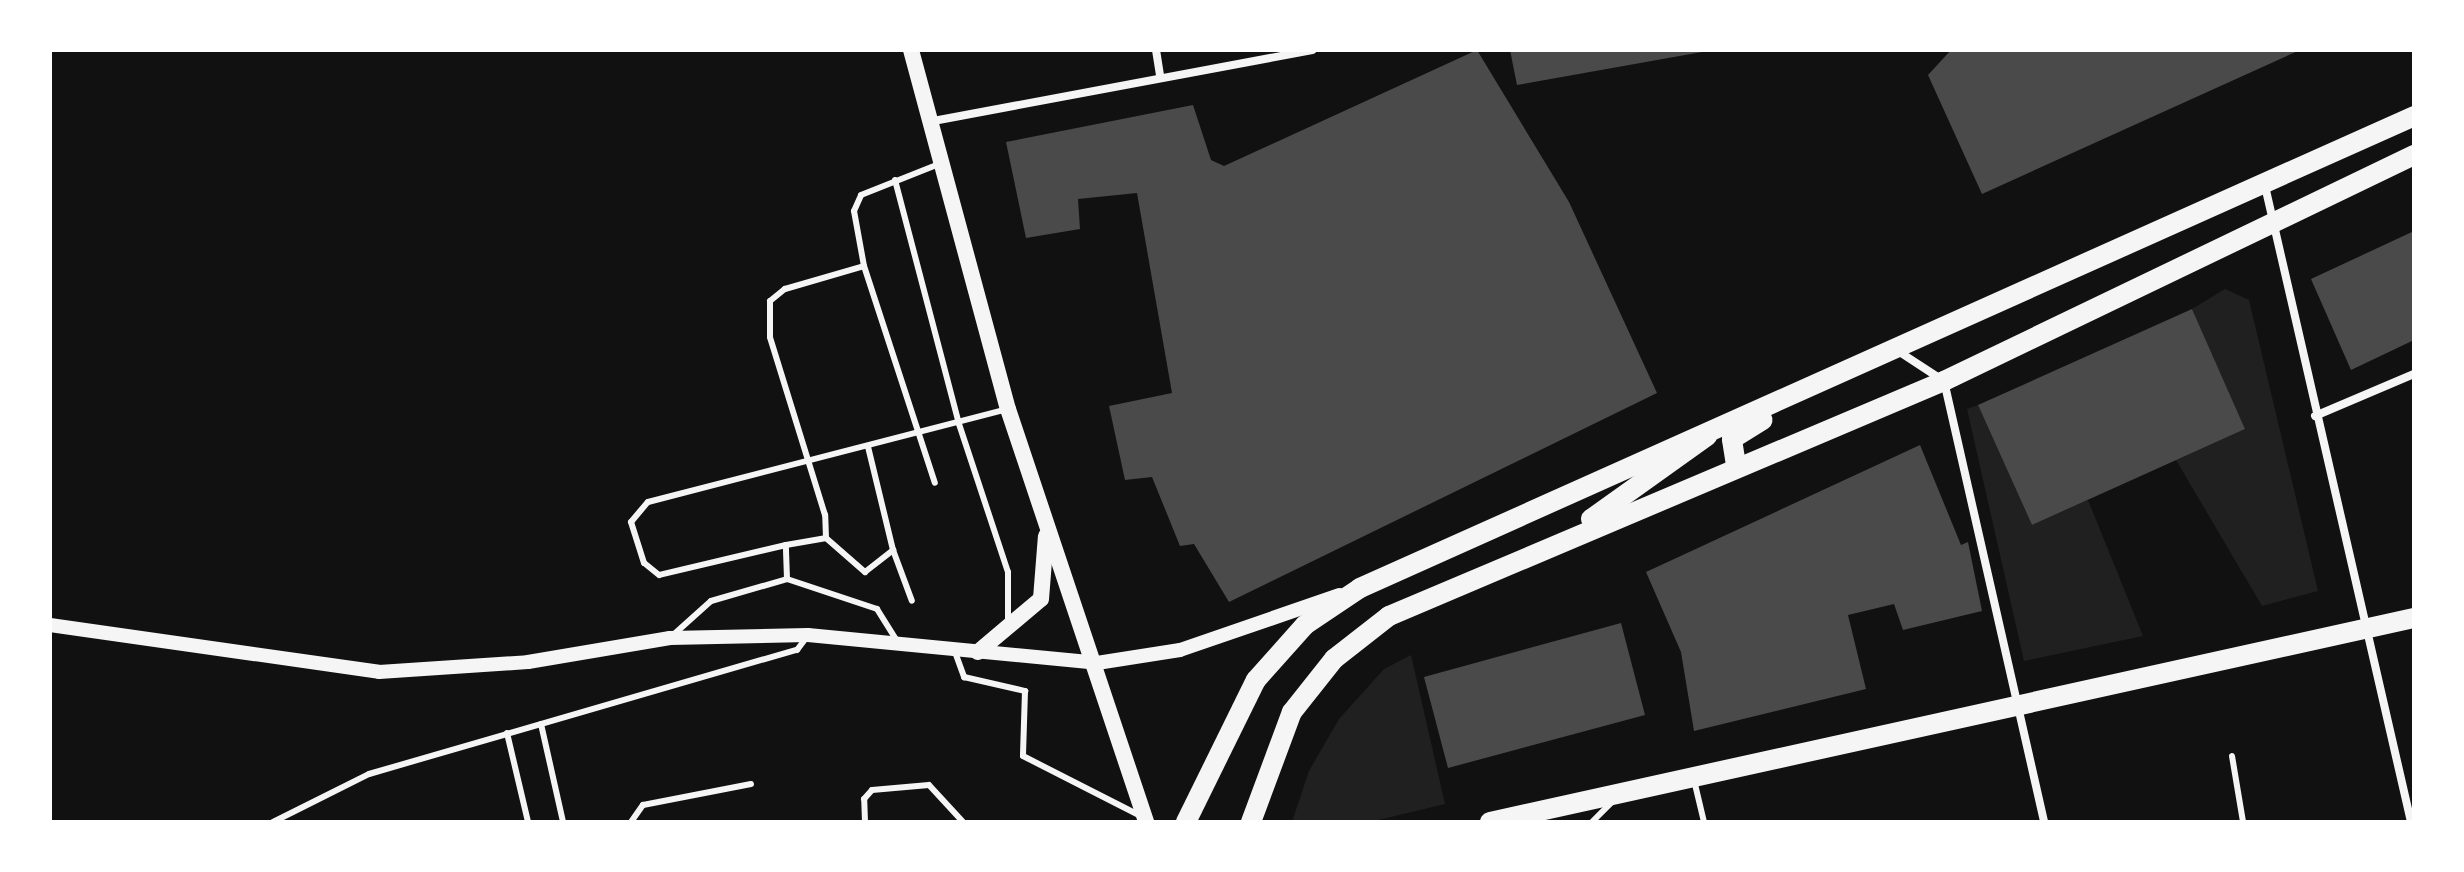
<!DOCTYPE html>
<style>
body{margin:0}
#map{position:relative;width:2464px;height:872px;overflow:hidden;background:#111;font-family:Cabin,sans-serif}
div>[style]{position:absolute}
.green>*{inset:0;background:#202020}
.building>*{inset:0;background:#4a4a4a}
.service>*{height:6px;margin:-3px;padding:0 3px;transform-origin:3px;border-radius:3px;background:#f5f5f5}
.minor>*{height:8px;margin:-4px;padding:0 4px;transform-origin:4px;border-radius:4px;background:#f5f5f5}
.tertiary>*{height:14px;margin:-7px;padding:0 7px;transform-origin:7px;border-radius:7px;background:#f5f5f5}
.secondary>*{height:16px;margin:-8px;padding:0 8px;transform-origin:8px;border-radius:8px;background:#f5f5f5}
.primary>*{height:20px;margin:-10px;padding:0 10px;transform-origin:10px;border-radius:10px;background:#f5f5f5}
span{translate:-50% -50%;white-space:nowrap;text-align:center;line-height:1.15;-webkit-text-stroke:8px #fff;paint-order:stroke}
.frame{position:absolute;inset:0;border:52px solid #fff;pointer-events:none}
</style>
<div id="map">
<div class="green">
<div style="clip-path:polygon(2225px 289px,2249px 300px,2318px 591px,2262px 606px,2176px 460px,2245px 429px,2192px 309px)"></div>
<div style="clip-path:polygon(1978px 405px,2032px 525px,2088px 500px,2143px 636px,2024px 661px,1967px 409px)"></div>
<div style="clip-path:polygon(1411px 655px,1445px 804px,1370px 822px,1292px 822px,1309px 771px,1339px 719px,1384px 669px)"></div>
</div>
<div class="building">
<div style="clip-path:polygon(1477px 50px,1569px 202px,1657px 393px,1229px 602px,1194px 544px,1180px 546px,1152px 477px,1125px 480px,1109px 406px,1172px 393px,1137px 193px,1078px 199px,1080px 229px,1026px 238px,1006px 142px,1193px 105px,1211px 160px,1224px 166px)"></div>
<div style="clip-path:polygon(1510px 50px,1702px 50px,1702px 52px,1517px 85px)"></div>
<div style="clip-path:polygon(1951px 50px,2300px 50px,1982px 194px,1928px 75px)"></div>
<div style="clip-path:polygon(2414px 231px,2414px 340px,2351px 370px,2311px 279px)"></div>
<div style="clip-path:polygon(2192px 309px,2245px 429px,2032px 525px,1978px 405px)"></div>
<div style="clip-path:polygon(1920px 445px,1961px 545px,1968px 542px,1982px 611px,1903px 630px,1894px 604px,1848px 615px,1866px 689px,1694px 731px,1681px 652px,1646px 572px)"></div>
<div style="clip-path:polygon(1621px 623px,1645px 715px,1448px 768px,1424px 677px)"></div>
</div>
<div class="service">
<div style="left:895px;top:180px;width:252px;rotate:75.3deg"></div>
<div style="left:959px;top:424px;width:156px;rotate:71.7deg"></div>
<div style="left:1008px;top:572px;width:47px;rotate:90deg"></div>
<div style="left:864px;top:266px;width:228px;rotate:71.9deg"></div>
<div style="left:826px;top:538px;width:52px;rotate:41.1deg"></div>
<div style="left:865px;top:572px;width:36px;rotate:-38deg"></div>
<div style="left:893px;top:550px;width:106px;rotate:-103.6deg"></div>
<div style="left:786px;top:545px;width:130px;rotate:166.7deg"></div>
<div style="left:659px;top:575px;width:19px;rotate:-141deg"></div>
<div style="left:644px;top:563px;width:43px;rotate:-107.6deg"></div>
<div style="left:631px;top:522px;width:26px;rotate:-50deg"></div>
<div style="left:648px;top:502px;width:371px;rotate:-14.5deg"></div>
<div style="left:893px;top:550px;width:54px;rotate:69.6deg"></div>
<div style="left:787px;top:579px;width:34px;rotate:-92deg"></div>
<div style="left:786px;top:545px;width:41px;rotate:-9.9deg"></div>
<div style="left:826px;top:538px;width:23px;rotate:-92deg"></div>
<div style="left:825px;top:515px;width:186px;rotate:-107.2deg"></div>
<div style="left:770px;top:337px;width:36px;rotate:-90deg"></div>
<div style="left:770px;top:301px;width:19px;rotate:-39deg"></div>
<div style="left:785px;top:289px;width:82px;rotate:-16.2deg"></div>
<div style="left:864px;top:266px;width:56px;rotate:-100.3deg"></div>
<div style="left:854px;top:211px;width:17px;rotate:-66deg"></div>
<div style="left:861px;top:195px;width:84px;rotate:-21.7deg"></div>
<div style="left:787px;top:579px;width:95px;rotate:18.4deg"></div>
<div style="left:877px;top:609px;width:36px;rotate:58deg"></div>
<div style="left:672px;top:636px;width:52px;rotate:-41.9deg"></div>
<div style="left:711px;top:601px;width:79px;rotate:-16.1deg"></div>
<div style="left:955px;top:652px;width:27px;rotate:70deg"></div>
<div style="left:964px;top:677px;width:63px;rotate:12.9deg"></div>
<div style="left:1025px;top:691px;width:65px;rotate:91.8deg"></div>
<div style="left:1023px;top:756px;width:130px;rotate:27deg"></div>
<div style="left:541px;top:724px;width:100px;rotate:77.3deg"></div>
<div style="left:507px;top:733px;width:91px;rotate:76.7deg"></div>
<div style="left:2232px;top:756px;width:67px;rotate:80.5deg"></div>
<div style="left:1694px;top:780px;width:43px;rotate:76.6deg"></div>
<div style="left:273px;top:822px;width:107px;rotate:-26.6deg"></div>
<div style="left:369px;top:774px;width:446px;rotate:-16.2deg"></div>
<div style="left:797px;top:650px;width:15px;rotate:-53deg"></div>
<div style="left:631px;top:822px;width:21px;rotate:-55deg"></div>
<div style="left:643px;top:805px;width:110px;rotate:-11deg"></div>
<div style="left:865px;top:822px;width:23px;rotate:-92deg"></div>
<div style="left:864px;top:799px;width:12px;rotate:-48deg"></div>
<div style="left:872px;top:790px;width:57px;rotate:-5deg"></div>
<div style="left:929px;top:785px;width:50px;rotate:47.4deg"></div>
<div style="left:1592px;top:822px;width:28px;rotate:-45deg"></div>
</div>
<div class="minor">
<div style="left:1156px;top:50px;width:25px;rotate:81deg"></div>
<div style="left:928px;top:122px;width:391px;rotate:-10.6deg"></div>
<div style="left:2265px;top:186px;width:653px;rotate:77.07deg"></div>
<div style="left:1898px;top:351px;width:55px;rotate:33.1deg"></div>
<div style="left:1944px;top:381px;width:452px;rotate:77.2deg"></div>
<div style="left:2315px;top:416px;width:108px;rotate:-23deg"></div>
</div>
<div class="tertiary">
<div style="left:50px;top:625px;width:332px;rotate:8.1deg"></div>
<div style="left:379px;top:672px;width:149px;rotate:-3.8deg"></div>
<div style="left:528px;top:662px;width:144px;rotate:-9.6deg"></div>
<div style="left:670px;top:638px;width:138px;rotate:-1.2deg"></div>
<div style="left:808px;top:635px;width:290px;rotate:5.5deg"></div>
<div style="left:1097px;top:663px;width:84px;rotate:-8.9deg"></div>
<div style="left:1180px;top:650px;width:169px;rotate:-19deg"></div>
</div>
<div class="secondary">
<div style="left:911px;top:50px;width:372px;rotate:74.9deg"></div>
<div style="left:1008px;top:409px;width:435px;rotate:71.5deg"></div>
<div style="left:978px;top:652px;width:82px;rotate:-40.1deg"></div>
<div style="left:1041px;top:599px;width:63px;rotate:-85.5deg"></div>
</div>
<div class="primary">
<div style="left:1736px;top:465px;width:26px;rotate:-99deg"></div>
<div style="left:1732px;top:439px;width:36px;rotate:-32deg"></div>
<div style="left:1591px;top:519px;width:143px;rotate:-35.6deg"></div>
<div style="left:1186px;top:822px;width:158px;rotate:-63.8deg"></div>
<div style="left:1256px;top:680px;width:74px;rotate:-48.3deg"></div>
<div style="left:1305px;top:625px;width:66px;rotate:-33.9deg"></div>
<div style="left:1360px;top:588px;width:1155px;rotate:-24.12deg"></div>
<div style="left:1251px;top:822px;width:117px;rotate:-69.6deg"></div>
<div style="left:1292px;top:712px;width:68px;rotate:-51.6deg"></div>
<div style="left:1334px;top:659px;width:70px;rotate:-38deg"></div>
<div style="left:1389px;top:616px;width:603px;rotate:-22.95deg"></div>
<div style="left:1944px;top:381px;width:522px;rotate:-25.68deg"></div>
<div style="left:1490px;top:822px;width:946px;rotate:-12.45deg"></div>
</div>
<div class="frame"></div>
</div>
